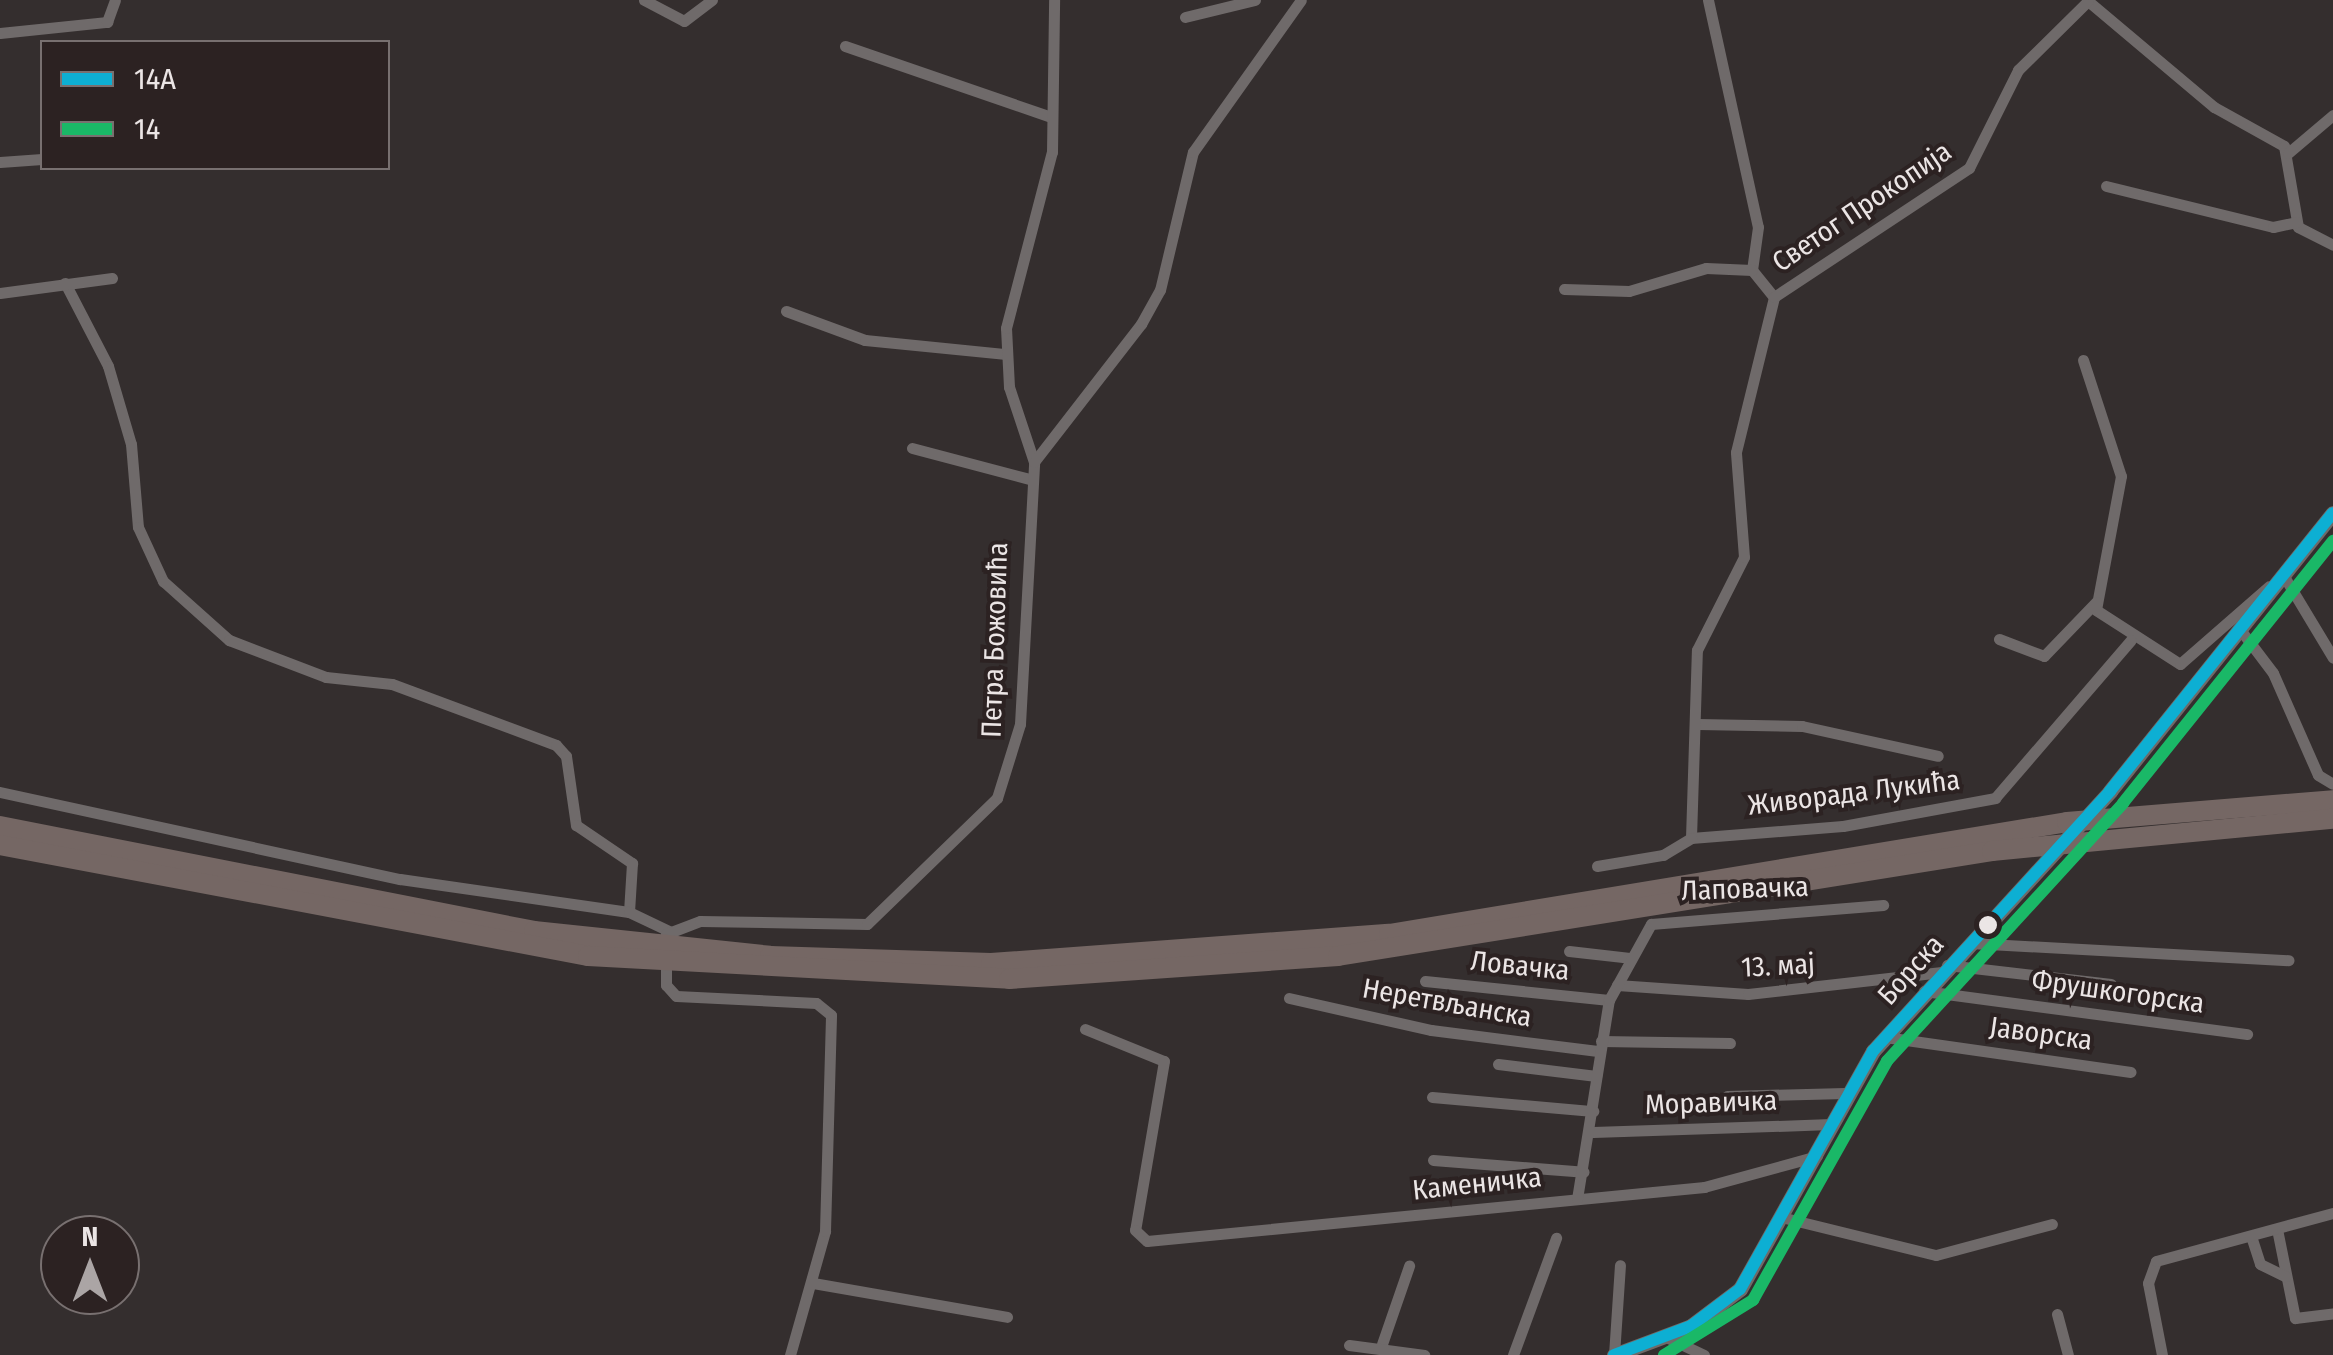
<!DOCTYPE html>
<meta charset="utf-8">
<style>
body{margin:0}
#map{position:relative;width:2333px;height:1355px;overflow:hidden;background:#342e2e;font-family:"Fira Sans Condensed",sans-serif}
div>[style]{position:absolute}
.street>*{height:11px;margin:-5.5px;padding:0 5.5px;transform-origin:5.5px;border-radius:5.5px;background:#6f6a6a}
.secondary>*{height:15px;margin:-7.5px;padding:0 7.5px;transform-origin:7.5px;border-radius:7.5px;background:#706a68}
.highway>*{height:20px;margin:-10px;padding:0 10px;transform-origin:10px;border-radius:10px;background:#756764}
.bus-1>*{height:12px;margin:-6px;padding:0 6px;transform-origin:6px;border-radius:6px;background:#0dafd3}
.bus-2>*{height:12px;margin:-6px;padding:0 6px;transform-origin:6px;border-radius:6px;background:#1ab867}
.dots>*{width:28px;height:28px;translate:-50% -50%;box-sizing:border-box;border:5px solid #2c2222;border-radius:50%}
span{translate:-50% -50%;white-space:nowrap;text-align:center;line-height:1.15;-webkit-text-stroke:8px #2c2222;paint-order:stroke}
.street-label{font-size:28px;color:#ebe5e5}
.legend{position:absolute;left:40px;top:40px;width:350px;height:130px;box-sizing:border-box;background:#2c2222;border:2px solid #787070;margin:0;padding:12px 18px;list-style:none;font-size:30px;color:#ebe5e5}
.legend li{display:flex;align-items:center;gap:20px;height:50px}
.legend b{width:50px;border:2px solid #787070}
.north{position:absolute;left:40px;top:1215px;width:100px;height:100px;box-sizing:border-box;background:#2c2222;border:2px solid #787070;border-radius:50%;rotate:0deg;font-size:28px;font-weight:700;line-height:40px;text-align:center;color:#ebe5e5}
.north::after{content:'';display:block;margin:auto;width:35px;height:45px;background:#aba5a5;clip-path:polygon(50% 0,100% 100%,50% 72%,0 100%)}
</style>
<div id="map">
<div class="street">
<div style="left:644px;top:0;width:45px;rotate:27.7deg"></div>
<div style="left:684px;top:21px;width:35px;rotate:-37deg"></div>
<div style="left:1708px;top:0;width:232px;rotate:77.6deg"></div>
<div style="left:1758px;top:227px;width:43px;rotate:97.9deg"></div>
<div style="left:1752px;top:270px;width:35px;rotate:51deg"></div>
<div style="left:2088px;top:1px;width:165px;rotate:40.1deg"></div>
<div style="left:2214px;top:107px;width:80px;rotate:29.1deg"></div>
<div style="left:2284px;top:146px;width:82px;rotate:80.2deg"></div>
<div style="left:2298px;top:227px;width:39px;rotate:27deg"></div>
<div style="left:1185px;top:17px;width:72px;rotate:-13.7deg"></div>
<div style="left:0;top:33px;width:108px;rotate:-5.9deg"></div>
<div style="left:107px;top:22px;width:23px;rotate:-70deg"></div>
<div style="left:845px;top:46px;width:218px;rotate:19deg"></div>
<div style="left:2288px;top:153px;width:59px;rotate:-40.2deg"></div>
<div style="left:0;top:162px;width:42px;rotate:-4.1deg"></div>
<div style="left:2106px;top:186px;width:172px;rotate:13.8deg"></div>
<div style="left:2273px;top:227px;width:24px;rotate:-12deg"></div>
<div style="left:65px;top:283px;width:93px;rotate:62.6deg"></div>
<div style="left:108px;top:366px;width:81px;rotate:73.6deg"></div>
<div style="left:131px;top:444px;width:83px;rotate:85.2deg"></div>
<div style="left:138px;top:527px;width:60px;rotate:65.2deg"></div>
<div style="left:163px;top:581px;width:89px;rotate:41.8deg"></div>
<div style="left:229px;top:640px;width:104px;rotate:20.9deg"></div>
<div style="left:326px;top:677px;width:66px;rotate:6.1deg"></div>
<div style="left:392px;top:684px;width:175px;rotate:20.4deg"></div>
<div style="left:556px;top:745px;width:15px;rotate:48deg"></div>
<div style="left:566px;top:756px;width:70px;rotate:81.8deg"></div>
<div style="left:576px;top:825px;width:68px;rotate:34.2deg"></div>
<div style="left:632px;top:863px;width:49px;rotate:93.5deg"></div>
<div style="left:1564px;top:289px;width:65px;rotate:1.8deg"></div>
<div style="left:1629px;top:291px;width:80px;rotate:-16.6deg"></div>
<div style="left:1706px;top:268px;width:46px;rotate:2.5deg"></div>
<div style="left:0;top:293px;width:113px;rotate:-7.6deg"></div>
<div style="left:786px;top:311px;width:84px;rotate:20.2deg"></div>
<div style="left:865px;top:340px;width:142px;rotate:5.7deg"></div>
<div style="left:2083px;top:360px;width:122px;rotate:71.9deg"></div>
<div style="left:2121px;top:476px;width:136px;rotate:100.6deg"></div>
<div style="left:2096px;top:610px;width:100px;rotate:32.7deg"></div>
<div style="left:2180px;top:664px;width:118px;rotate:-41.2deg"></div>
<div style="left:912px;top:448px;width:121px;rotate:14.8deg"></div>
<div style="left:1034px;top:462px;width:79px;rotate:-108.4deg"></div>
<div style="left:1009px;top:387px;width:59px;rotate:-92.9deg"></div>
<div style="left:1006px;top:328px;width:182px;rotate:-75.4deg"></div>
<div style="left:1052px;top:152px;width:152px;rotate:-89.2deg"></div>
<div style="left:2285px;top:578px;width:93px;rotate:59deg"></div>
<div style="left:2242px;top:632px;width:51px;rotate:52.9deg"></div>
<div style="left:2273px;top:673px;width:111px;rotate:66.2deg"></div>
<div style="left:2318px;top:775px;width:17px;rotate:31deg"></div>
<div style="left:1999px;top:639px;width:48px;rotate:20.7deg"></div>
<div style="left:2044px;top:656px;width:75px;rotate:-46.1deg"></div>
<div style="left:1698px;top:724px;width:104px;rotate:1.1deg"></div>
<div style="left:1802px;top:726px;width:139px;rotate:12.4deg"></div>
<div style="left:0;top:792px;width:409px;rotate:12.3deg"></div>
<div style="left:400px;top:879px;width:231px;rotate:8.2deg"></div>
<div style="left:629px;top:912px;width:44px;rotate:25.4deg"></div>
<div style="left:1691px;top:838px;width:188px;rotate:-88.2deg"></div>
<div style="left:1697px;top:650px;width:104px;rotate:-63.2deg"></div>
<div style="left:1744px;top:557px;width:105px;rotate:-94.4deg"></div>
<div style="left:1736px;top:452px;width:160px;rotate:-76.2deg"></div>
<div style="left:1774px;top:297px;width:234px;rotate:-33.5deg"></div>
<div style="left:1969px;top:168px;width:110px;rotate:-63.4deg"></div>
<div style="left:2018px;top:70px;width:98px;rotate:-44.6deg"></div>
<div style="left:1691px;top:838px;width:152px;rotate:-4.5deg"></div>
<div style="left:1843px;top:826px;width:155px;rotate:-10.4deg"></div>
<div style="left:1995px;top:798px;width:208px;rotate:-49.3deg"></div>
<div style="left:1597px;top:866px;width:67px;rotate:-9.5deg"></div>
<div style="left:1663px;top:855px;width:33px;rotate:-31deg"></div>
<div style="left:1970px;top:943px;width:319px;rotate:3.1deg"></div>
<div style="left:1569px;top:951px;width:61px;rotate:6.5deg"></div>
<div style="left:1947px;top:965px;width:165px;rotate:6.6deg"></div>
<div style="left:1425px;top:981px;width:185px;rotate:5.9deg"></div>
<div style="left:1617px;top:985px;width:131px;rotate:3.9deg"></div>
<div style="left:1748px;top:994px;width:195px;rotate:-6.5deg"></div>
<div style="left:1924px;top:991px;width:326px;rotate:7.6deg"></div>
<div style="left:1289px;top:998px;width:146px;rotate:12.7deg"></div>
<div style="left:1431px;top:1030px;width:168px;rotate:7.2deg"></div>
<div style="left:1085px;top:1029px;width:85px;rotate:22.1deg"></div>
<div style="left:1164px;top:1061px;width:171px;rotate:99.7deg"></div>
<div style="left:1135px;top:1230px;width:16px;rotate:43deg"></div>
<div style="left:1147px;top:1241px;width:560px;rotate:-5.54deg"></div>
<div style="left:1704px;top:1187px;width:117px;rotate:-15.3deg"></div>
<div style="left:1885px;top:1037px;width:248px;rotate:8.1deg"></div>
<div style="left:1601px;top:1041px;width:129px;rotate:0.9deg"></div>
<div style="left:1498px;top:1064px;width:99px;rotate:7deg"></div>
<div style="left:1727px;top:1096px;width:118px;rotate:-1.5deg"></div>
<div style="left:1432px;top:1097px;width:162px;rotate:5deg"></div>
<div style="left:1593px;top:1132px;width:238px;rotate:-1.9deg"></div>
<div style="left:1433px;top:1160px;width:151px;rotate:4.5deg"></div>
<div style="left:1577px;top:1199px;width:202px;rotate:-80.9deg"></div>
<div style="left:1609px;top:1000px;width:87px;rotate:-61.1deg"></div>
<div style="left:1651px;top:924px;width:233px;rotate:-4.7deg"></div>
<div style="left:1785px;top:1218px;width:155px;rotate:13.8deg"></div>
<div style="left:1936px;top:1255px;width:120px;rotate:-15deg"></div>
<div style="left:2277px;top:1229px;width:91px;rotate:78.6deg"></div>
<div style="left:2295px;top:1318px;width:38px;rotate:-7deg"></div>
<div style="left:2251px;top:1236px;width:29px;rotate:72deg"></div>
<div style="left:2260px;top:1264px;width:28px;rotate:26deg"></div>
<div style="left:813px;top:1283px;width:197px;rotate:9.9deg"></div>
<div style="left:2057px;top:1314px;width:42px;rotate:75deg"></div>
<div style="left:1666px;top:1337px;width:42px;rotate:25.3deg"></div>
<div style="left:1382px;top:1344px;width:83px;rotate:-70.9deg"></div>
<div style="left:1349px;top:1345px;width:76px;rotate:7.6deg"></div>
<div style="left:790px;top:1355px;width:129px;rotate:-74.2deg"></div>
<div style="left:825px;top:1231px;width:216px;rotate:-88.4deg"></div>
<div style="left:831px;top:1015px;width:19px;rotate:-141deg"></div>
<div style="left:816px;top:1003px;width:140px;rotate:-177.1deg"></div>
<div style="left:676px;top:996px;width:15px;rotate:-132deg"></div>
<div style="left:666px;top:985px;width:51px;rotate:-90deg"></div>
<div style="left:666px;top:934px;width:36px;rotate:-21deg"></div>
<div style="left:700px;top:921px;width:167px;rotate:1deg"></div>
<div style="left:867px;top:924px;width:181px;rotate:-44.1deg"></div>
<div style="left:997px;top:798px;width:77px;rotate:-72.7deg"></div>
<div style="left:1020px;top:724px;width:262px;rotate:-86.9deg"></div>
<div style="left:1034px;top:462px;width:175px;rotate:-52.2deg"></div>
<div style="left:1141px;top:324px;width:39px;rotate:-61deg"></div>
<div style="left:1160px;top:290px;width:142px;rotate:-76.6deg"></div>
<div style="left:1193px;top:152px;width:186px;rotate:-54.6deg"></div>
<div style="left:1513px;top:1355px;width:125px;rotate:-69.8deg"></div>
<div style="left:1614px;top:1355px;width:90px;rotate:-86.2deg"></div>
<div style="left:2162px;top:1355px;width:73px;rotate:-101deg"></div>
<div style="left:2148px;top:1283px;width:23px;rotate:-70deg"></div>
<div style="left:2156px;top:1261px;width:183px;rotate:-15.2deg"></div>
</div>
<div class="secondary">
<div style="left:1614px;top:1355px;width:82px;rotate:-20.6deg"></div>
<div style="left:1691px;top:1326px;width:61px;rotate:-37.1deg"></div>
<div style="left:1740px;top:1289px;width:273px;rotate:-60.8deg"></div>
<div style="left:1873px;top:1051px;width:352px;rotate:-47.6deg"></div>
<div style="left:2110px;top:791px;width:356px;rotate:-51.3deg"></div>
</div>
<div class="highway">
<div style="left:0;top:826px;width:544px;rotate:11.12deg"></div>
<div style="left:534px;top:931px;width:237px;rotate:6deg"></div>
<div style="left:770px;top:956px;width:221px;rotate:1.8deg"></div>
<div style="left:991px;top:963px;width:399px;rotate:-4.2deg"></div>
<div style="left:1389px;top:934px;width:687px;rotate:-9.38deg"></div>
<div style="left:2067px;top:822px;width:267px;rotate:-4.7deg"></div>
<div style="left:0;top:845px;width:598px;rotate:10.69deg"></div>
<div style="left:588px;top:956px;width:422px;rotate:3.1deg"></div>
<div style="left:1009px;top:979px;width:330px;rotate:-4deg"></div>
<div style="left:1338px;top:956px;width:662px;rotate:-9.12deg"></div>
<div style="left:1992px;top:851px;width:342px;rotate:-5.4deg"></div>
</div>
<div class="bus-1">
<div style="left:1614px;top:1355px;width:82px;rotate:-20.6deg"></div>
<div style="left:1691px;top:1326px;width:61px;rotate:-37.1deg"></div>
<div style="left:1740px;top:1289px;width:273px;rotate:-60.8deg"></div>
<div style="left:1873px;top:1051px;width:352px;rotate:-47.6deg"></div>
<div style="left:2110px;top:791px;width:356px;rotate:-51.3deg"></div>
</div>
<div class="bus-2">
<div style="left:1664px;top:1355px;width:105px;rotate:-31.7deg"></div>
<div style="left:1753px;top:1300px;width:274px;rotate:-60.7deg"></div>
<div style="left:1887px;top:1061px;width:350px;rotate:-47.5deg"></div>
<div style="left:2123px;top:803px;width:336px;rotate:-51.3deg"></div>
</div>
<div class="dots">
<div style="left:1988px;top:925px;background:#ebe5e5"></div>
</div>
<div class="street-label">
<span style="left:1862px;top:207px;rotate:-34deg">Светог Прокопија</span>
<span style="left:995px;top:640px;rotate:-88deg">Петра Божовића</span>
<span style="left:1854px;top:793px;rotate:-7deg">Живорада Лукића</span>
<span style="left:1745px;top:889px;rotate:-2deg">Лаповачка</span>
<span style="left:1520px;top:966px;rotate:6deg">Ловачка</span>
<span style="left:1778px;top:966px;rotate:-3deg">13. мај</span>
<span style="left:1911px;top:970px;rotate:-48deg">Борска</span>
<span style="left:2118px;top:992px;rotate:8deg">Фрушкогорска</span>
<span style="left:1447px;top:1003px;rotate:10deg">Неретвљанска</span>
<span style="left:2041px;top:1034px;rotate:8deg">Јаворска</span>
<span style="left:1711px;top:1103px;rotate:-2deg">Моравичка</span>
<span style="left:1477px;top:1184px;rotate:-6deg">Каменичка</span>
</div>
<ul class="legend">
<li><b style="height:12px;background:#0dafd3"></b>14А</li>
<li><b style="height:12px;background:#1ab867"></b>14</li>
</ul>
<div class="north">N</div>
</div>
